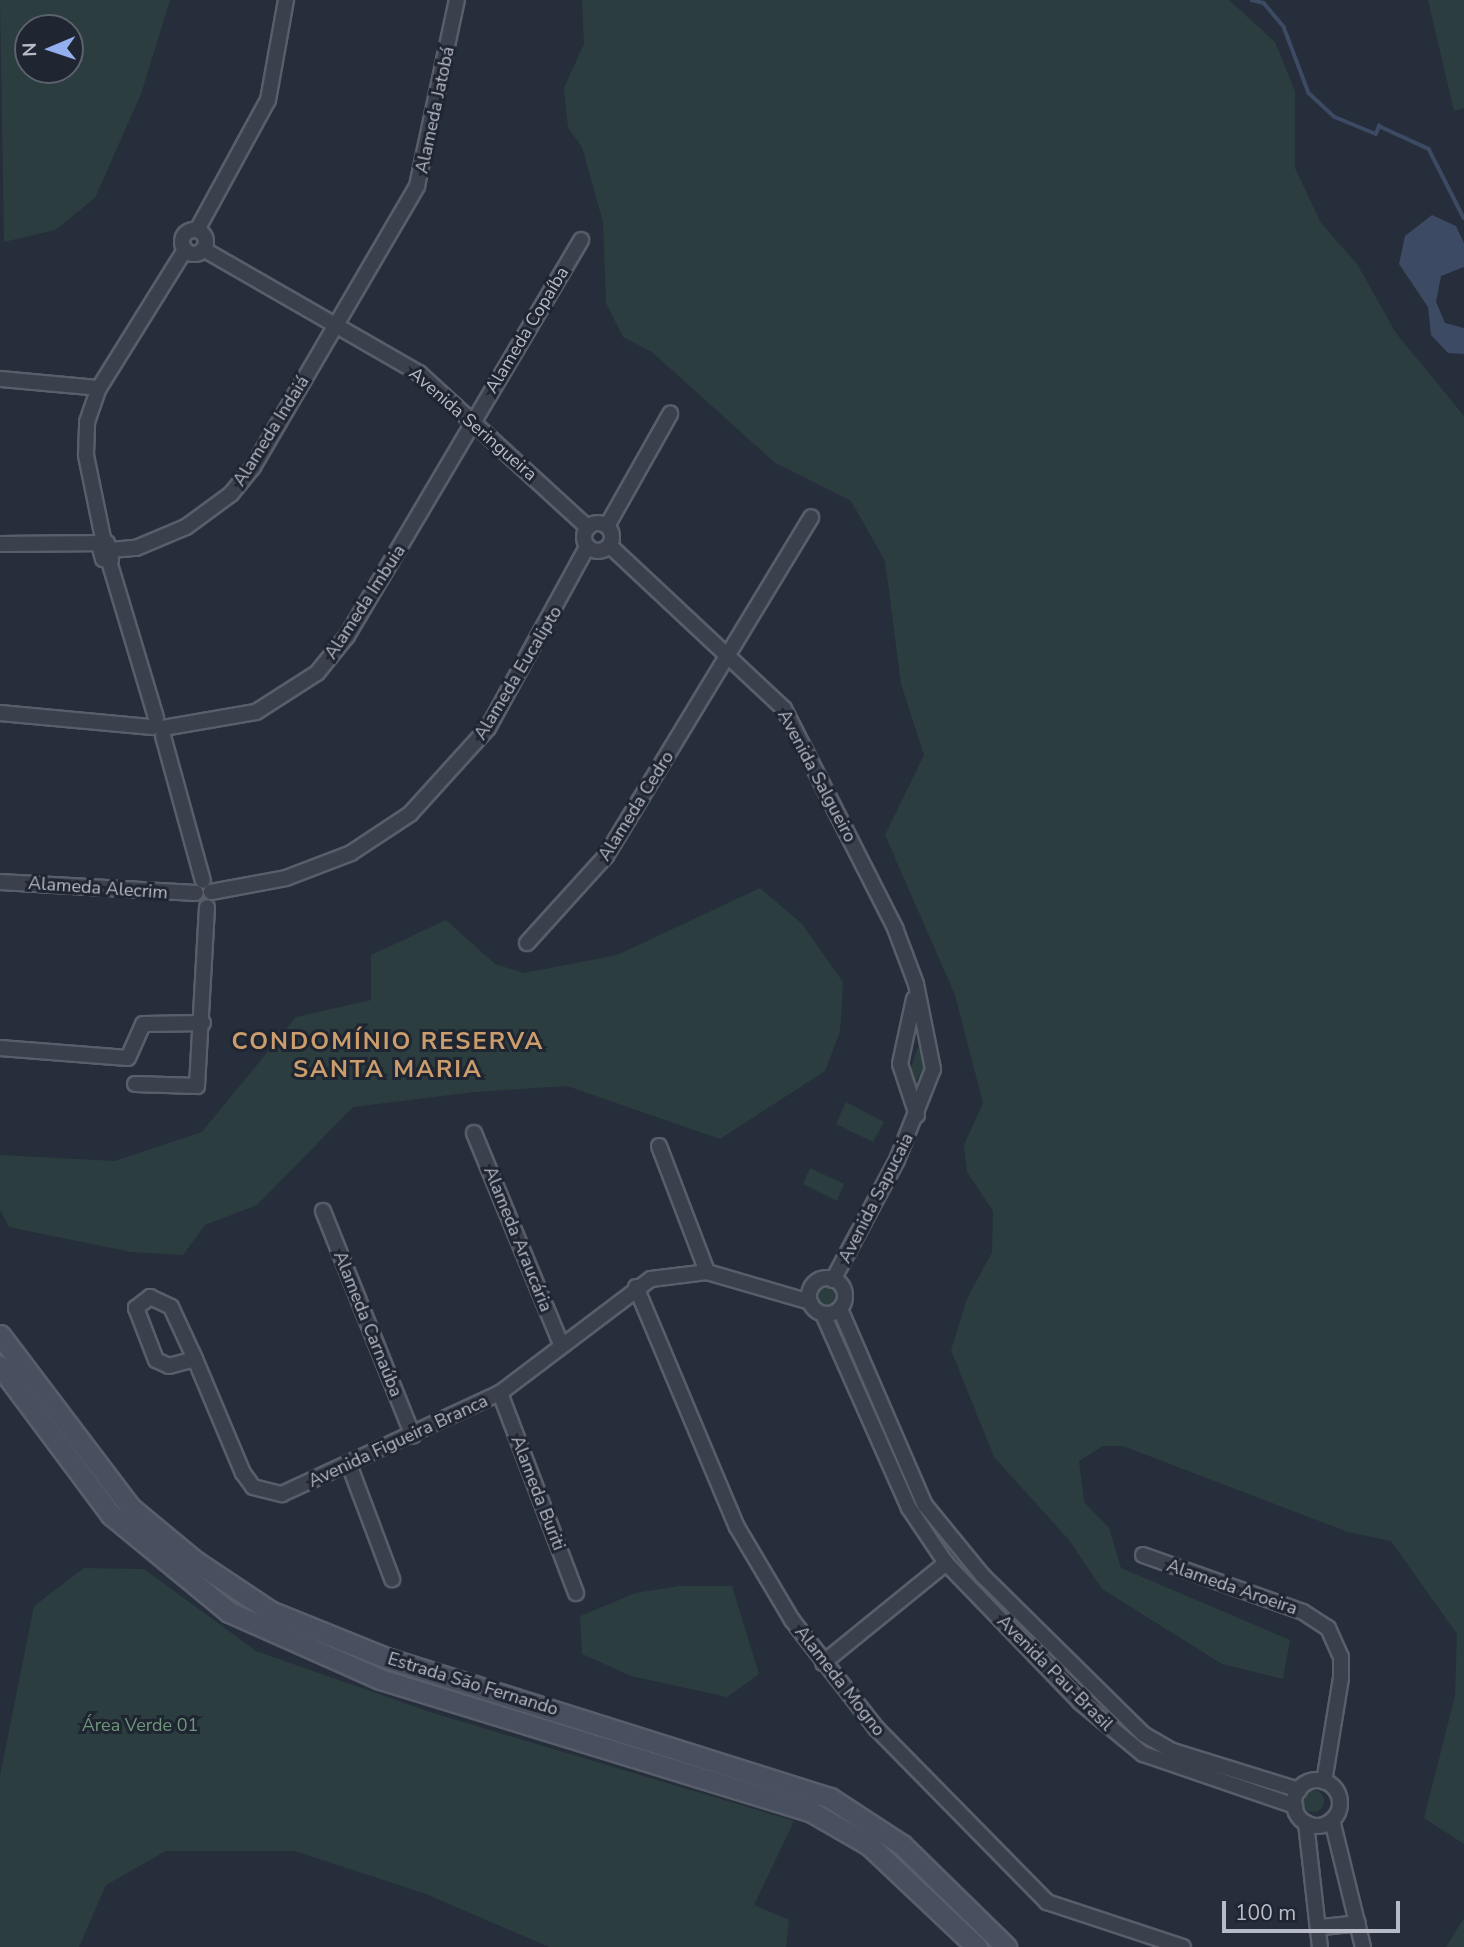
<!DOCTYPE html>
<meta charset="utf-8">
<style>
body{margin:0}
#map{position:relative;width:1464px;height:1947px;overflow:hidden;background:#262e3b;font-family:"Nunito Sans",sans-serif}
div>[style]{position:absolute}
.green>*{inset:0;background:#2b3d3f}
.round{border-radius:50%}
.water>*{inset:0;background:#3d4a63}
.stream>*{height:3.5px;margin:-1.75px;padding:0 1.75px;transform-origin:1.75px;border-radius:1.75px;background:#3d4a63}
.roads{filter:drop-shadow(2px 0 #585e6a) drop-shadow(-2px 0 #585e6a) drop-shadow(0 2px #585e6a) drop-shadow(0 -2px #585e6a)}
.minor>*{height:14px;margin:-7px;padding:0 7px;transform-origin:7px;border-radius:7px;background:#3a404c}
.minor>.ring{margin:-7px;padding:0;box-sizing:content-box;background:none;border:14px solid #3a404c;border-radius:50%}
.secondary>*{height:19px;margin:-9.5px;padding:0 9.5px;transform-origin:9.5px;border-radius:9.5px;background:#484f5e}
span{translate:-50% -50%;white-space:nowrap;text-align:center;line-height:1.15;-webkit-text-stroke:6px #1f2531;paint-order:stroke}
.street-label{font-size:18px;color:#b6bbc7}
.park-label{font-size:18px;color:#6f967b}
.district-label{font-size:24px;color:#cb9d6d;font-weight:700;letter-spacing:2px}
.north{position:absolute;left:14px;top:14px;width:70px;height:70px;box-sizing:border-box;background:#1f2531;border:2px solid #5b616d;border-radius:50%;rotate:268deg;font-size:19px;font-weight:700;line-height:28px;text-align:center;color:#b6bbc7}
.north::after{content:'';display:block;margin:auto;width:24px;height:32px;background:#94afee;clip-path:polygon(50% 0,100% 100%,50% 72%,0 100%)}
.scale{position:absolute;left:1222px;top:1901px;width:178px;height:32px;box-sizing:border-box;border:4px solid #b6bbc7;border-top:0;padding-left:9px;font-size:21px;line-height:24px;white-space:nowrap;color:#b6bbc7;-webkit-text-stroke:5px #1f2531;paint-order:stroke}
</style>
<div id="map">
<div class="green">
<div style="clip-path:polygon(evenodd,0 0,170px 0,141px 94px,95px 198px,55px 230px,4px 242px,0 0,28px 28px,70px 28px,70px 70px,28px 70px,28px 28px)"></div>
<div style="clip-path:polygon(582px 0,1229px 0,1275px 42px,1295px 91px,1295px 168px,1321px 223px,1357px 264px,1396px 333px,1464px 416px,1464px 1844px,1424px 1818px,1455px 1696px,1457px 1634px,1391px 1541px,1348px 1532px,1123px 1446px,1103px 1446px,1079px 1461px,1084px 1502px,1109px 1528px,1121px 1568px,1290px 1640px,1283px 1679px,1222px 1664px,1102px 1589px,1069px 1540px,994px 1457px,951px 1350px,967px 1299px,992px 1252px,993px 1211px,967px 1172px,964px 1145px,983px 1103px,955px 995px,885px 835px,924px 755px,901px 684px,885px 561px,851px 501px,774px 462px,652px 352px,623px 337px,606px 303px,603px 222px,582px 147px,568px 128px,564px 88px,584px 44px)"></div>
<div style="clip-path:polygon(1428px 0,1464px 0,1464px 108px,1454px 111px)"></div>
<div style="clip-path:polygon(760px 888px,802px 924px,843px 982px,840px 1032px,825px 1071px,720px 1139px,567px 1086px,474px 1092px,353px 1107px,257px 1205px,205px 1225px,183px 1255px,131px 1252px,9px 1227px,0 1210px,0 1155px,115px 1161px,202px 1132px,296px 1017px,371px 1000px,371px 955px,446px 920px,495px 964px,524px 973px,617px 955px)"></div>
<div style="clip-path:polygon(918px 1047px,926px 1062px,916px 1082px,910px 1070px)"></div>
<div style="clip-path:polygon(846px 1102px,884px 1122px,873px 1142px,836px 1124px)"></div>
<div style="clip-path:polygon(810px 1168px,844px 1184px,837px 1201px,803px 1184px)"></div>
<div class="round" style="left:816px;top:1286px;width:22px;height:22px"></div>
<div style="clip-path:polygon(847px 1340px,933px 1528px,929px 1530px,910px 1494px)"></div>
<div style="clip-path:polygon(84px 1568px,144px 1569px,256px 1651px,433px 1713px,794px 1821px,754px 1905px,789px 1920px,786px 1947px,549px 1947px,426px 1894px,295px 1851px,166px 1851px,106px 1885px,79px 1947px,0 1947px,0 1776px,34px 1606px)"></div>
<div style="clip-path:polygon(679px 1586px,732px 1586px,759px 1674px,727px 1697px,631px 1676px,582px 1654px,580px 1616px,636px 1593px)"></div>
<div class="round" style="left:1302px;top:1790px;width:22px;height:22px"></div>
<div style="clip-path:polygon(1464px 1918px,1464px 1947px,1446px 1947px)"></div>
</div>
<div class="water">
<div style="clip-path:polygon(1432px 215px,1456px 226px,1464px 243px,1464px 267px,1441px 276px,1436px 302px,1445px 323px,1464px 328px,1464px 354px,1448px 353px,1431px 335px,1428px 307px,1399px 264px,1405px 236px)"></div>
</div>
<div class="stream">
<div style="left:1252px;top:0;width:12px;rotate:14deg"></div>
<div style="left:1264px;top:3px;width:31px;rotate:50deg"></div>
<div style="left:1284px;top:27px;width:71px;rotate:69.3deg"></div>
<div style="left:1309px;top:93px;width:35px;rotate:43deg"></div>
<div style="left:1335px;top:117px;width:44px;rotate:22.5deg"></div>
<div style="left:1376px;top:134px;width:9px;rotate:-69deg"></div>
<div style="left:1379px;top:126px;width:55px;rotate:24.7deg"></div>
<div style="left:1429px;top:149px;width:77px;rotate:63.1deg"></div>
</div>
<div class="roads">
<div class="minor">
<div class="ring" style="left:182px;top:230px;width:10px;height:10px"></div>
<div style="left:197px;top:230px;width:148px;rotate:-61.4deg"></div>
<div style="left:268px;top:100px;width:102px;rotate:-79.8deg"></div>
<div style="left:203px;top:249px;width:249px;rotate:29.9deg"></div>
<div style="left:419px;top:373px;width:229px;rotate:42.5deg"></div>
<div style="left:0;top:379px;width:99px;rotate:5.2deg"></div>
<div class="ring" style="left:584px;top:523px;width:14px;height:14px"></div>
<div style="left:607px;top:526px;width:129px;rotate:-60.6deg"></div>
<div style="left:104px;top:543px;width:90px;rotate:-101.6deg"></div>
<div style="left:86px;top:455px;width:33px;rotate:-88deg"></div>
<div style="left:87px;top:422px;width:36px;rotate:-71deg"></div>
<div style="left:99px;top:388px;width:163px;rotate:-58.1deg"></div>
<div style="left:0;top:544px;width:107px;rotate:-0.5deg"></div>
<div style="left:107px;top:543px;width:17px;rotate:77deg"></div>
<div style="left:111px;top:560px;width:8px;rotate:-173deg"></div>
<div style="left:103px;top:559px;width:11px;rotate:-105deg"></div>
<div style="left:610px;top:546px;width:238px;rotate:43.1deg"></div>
<div style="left:784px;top:709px;width:246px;rotate:63.1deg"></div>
<div style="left:895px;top:928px;width:60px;rotate:69.4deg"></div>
<div style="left:916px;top:984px;width:87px;rotate:78.7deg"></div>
<div style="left:933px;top:1069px;width:98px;rotate:111.6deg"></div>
<div style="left:897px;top:1160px;width:136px;rotate:118.1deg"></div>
<div style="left:111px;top:550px;width:25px;rotate:-5deg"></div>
<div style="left:136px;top:548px;width:54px;rotate:-22.8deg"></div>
<div style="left:186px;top:527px;width:56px;rotate:-36.3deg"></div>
<div style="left:231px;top:494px;width:35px;rotate:-51deg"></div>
<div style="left:253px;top:467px;width:325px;rotate:-59.7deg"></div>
<div style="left:417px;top:186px;width:190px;rotate:-77.9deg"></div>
<div style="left:109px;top:561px;width:164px;rotate:73.3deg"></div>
<div style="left:0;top:713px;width:153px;rotate:5.3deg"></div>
<div style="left:163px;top:728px;width:94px;rotate:-9.8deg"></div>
<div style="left:256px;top:712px;width:72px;rotate:-32.6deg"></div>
<div style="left:317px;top:673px;width:48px;rotate:-51deg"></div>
<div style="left:347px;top:636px;width:460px;rotate:-59.4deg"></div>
<div style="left:163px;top:736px;width:150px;rotate:74.6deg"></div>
<div style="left:0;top:882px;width:196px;rotate:3.2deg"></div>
<div style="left:211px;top:892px;width:76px;rotate:-10.6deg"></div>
<div style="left:286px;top:878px;width:70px;rotate:-21deg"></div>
<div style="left:351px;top:853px;width:71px;rotate:-33.5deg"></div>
<div style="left:410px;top:814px;width:116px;rotate:-47.8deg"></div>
<div style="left:488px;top:728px;width:206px;rotate:-61.3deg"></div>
<div style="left:527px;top:943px;width:118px;rotate:-47.8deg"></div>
<div style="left:606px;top:856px;width:396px;rotate:-58.8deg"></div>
<div style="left:914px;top:999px;width:66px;rotate:102.2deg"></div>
<div style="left:900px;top:1064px;width:54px;rotate:71.6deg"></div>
<div style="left:0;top:1048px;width:128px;rotate:4.5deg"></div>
<div style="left:128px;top:1058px;width:37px;rotate:-66deg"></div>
<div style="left:143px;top:1024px;width:60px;rotate:-1deg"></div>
<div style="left:135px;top:1084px;width:62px;rotate:1.8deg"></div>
<div style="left:197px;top:1086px;width:179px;rotate:-86.8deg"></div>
<div style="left:474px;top:1133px;width:228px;rotate:67.6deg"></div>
<div style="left:659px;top:1146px;width:135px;rotate:69.1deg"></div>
<div style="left:323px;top:1211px;width:242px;rotate:68.2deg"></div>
<div class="ring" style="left:809px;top:1278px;width:22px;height:22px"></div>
<div style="left:636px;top:1287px;width:260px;rotate:67.2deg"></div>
<div style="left:737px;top:1527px;width:108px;rotate:59.4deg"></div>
<div style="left:792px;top:1620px;width:137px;rotate:52.1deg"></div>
<div style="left:876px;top:1728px;width:244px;rotate:45.5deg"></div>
<div style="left:1047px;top:1902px;width:143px;rotate:18.3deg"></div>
<div style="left:150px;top:1297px;width:23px;rotate:25deg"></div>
<div style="left:171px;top:1307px;width:57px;rotate:65.2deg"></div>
<div style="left:195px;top:1359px;width:27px;rotate:165deg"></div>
<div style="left:169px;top:1366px;width:14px;rotate:-155deg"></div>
<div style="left:156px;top:1360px;width:56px;rotate:-111deg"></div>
<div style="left:136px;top:1308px;width:18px;rotate:-38deg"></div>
<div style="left:840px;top:1309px;width:214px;rotate:66.6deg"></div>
<div style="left:925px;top:1505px;width:92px;rotate:50.8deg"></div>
<div style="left:983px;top:1576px;width:225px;rotate:44.6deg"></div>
<div style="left:1143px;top:1734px;width:34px;rotate:30deg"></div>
<div style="left:1173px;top:1751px;width:132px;rotate:17.2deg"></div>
<div style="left:823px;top:1314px;width:212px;rotate:66.1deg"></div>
<div style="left:909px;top:1508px;width:66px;rotate:56.1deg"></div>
<div style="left:946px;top:1563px;width:193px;rotate:46deg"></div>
<div style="left:1080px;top:1702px;width:82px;rotate:39.5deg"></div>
<div style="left:1143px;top:1754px;width:161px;rotate:18.9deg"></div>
<div style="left:195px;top:1359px;width:124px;rotate:67.2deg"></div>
<div style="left:243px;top:1473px;width:17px;rotate:54deg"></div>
<div style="left:253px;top:1487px;width:30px;rotate:14deg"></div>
<div style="left:282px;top:1494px;width:240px;rotate:-24.9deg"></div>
<div style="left:500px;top:1393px;width:189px;rotate:-37.1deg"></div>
<div style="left:651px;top:1279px;width:56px;rotate:-7.1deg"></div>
<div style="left:707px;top:1272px;width:107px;rotate:16.2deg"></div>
<div style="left:500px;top:1393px;width:214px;rotate:69.2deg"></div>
<div style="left:350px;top:1467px;width:120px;rotate:69.4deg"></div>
<div style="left:1143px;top:1555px;width:170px;rotate:19.6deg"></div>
<div style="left:1303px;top:1612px;width:30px;rotate:33deg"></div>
<div style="left:1328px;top:1628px;width:32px;rotate:66deg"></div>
<div style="left:1341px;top:1657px;width:21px;rotate:90deg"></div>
<div style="left:1341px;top:1678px;width:105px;rotate:99.3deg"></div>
<div style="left:823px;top:1663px;width:159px;rotate:-39.1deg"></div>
<div class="ring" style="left:1294px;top:1780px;width:32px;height:32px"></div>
<div style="left:1332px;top:1820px;width:131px;rotate:76.3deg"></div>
<div style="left:1306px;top:1823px;width:125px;rotate:83.6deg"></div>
<div style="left:1322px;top:1927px;width:36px;rotate:-6deg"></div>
</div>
<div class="secondary">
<div style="left:0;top:1335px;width:216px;rotate:52.9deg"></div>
<div style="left:130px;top:1507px;width:85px;rotate:39.7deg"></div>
<div style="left:195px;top:1561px;width:90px;rotate:33.7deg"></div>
<div style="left:270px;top:1611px;width:128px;rotate:22deg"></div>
<div style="left:389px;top:1659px;width:462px;rotate:17.5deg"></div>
<div style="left:830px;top:1798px;width:86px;rotate:33.1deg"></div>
<div style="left:902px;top:1845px;width:146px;rotate:44.4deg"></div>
<div style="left:0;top:1366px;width:186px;rotate:53.3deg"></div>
<div style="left:111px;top:1515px;width:153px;rotate:39.4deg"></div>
<div style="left:229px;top:1612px;width:165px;rotate:23.9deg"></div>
<div style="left:380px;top:1679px;width:450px;rotate:17.1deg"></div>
<div style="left:810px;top:1811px;width:68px;rotate:30deg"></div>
<div style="left:869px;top:1845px;width:149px;rotate:43.4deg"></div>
</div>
</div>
<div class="street-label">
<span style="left:435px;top:110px;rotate:-78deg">Alameda Jatobá</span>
<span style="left:527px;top:330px;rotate:-59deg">Alameda Copaíba</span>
<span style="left:473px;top:424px;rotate:41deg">Avenida Seringueira</span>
<span style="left:271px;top:431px;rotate:-58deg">Alameda Indaiá</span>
<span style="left:365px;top:602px;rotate:-57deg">Alameda Imbuia</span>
<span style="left:518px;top:673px;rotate:-59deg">Alameda Eucalipto</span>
<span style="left:817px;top:776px;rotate:62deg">Avenida Salgueiro</span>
<span style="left:636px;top:806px;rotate:-58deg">Alameda Cedro</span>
<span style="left:98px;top:888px;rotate:4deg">Alameda Alecrim</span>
<span style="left:876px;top:1198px;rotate:-63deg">Avenida Sapucaia</span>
<span style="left:518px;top:1239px;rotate:68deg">Alameda Araucária</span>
<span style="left:368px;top:1324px;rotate:68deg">Alameda Carnaúba</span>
<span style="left:398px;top:1441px;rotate:-25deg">Avenida Figueira Branca</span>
<span style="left:538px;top:1493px;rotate:69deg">Alameda Buriti</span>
<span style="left:1232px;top:1587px;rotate:19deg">Alameda Aroeira</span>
<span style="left:1055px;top:1673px;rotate:45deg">Avenida Pau-Brasil</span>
<span style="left:840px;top:1681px;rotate:52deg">Alameda Mogno</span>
<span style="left:473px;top:1684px;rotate:17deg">Estrada São Fernando</span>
</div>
<div class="park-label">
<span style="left:140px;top:1725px">Área Verde 01</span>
</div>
<div class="district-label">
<span style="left:388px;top:1056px">CONDOMÍNIO RESERVA<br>SANTA MARIA</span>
</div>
<div class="north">N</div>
<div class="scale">100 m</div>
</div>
